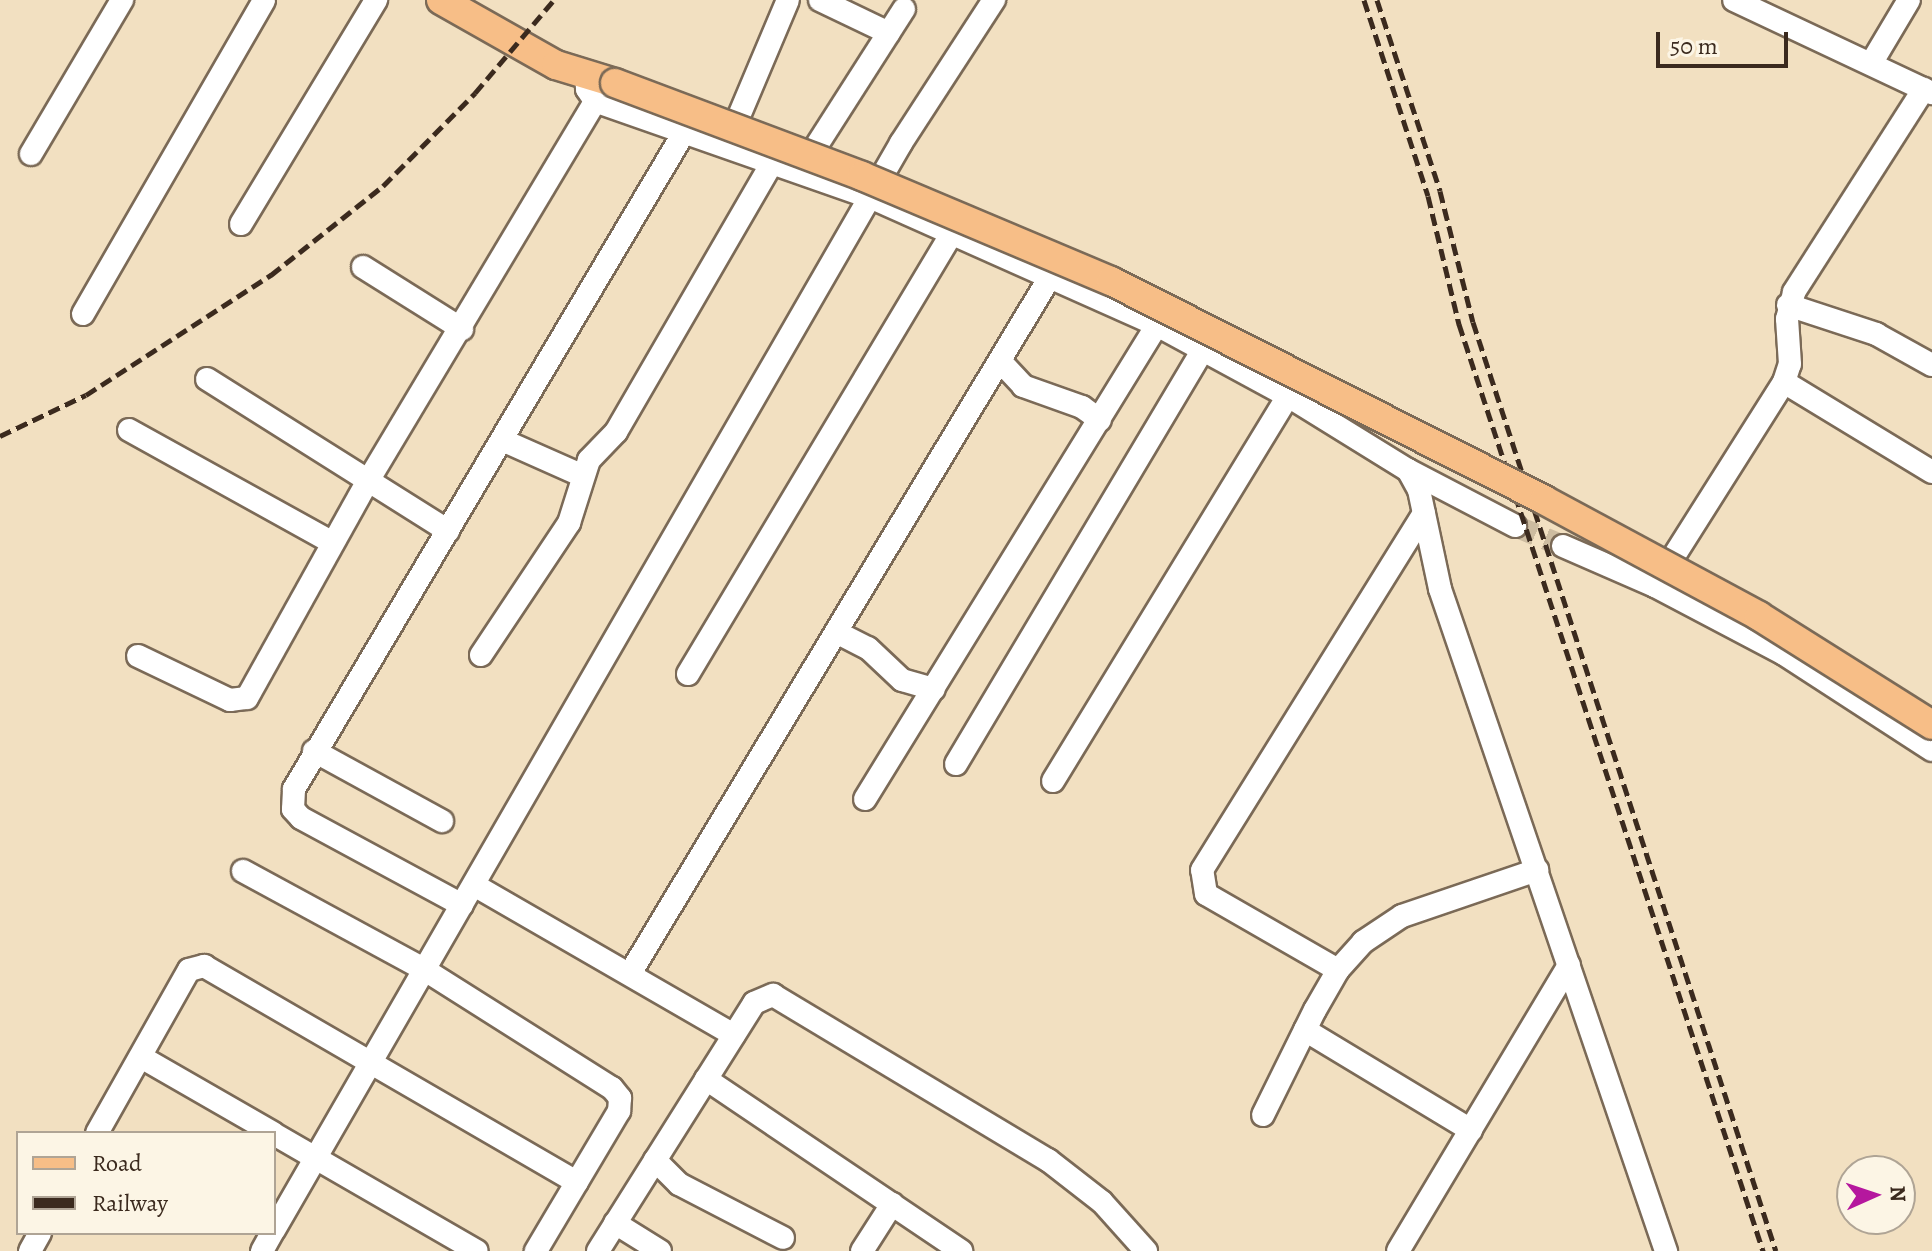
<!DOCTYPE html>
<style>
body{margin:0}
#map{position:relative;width:1932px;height:1251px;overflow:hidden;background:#f2e0c1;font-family:Alegreya,serif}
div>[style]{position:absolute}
.minor-tunnel>*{height:22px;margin-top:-11px;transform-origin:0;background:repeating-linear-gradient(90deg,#cdbca0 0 22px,transparent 0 33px)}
.roads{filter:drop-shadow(2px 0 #7b6a57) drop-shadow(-2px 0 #7b6a57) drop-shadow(0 2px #7b6a57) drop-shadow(0 -2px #7b6a57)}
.minor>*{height:22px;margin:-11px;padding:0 11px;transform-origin:11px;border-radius:11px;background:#fff}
.major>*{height:28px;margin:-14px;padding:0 14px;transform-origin:14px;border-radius:14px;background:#f7be87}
.rail>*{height:5px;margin-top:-2.5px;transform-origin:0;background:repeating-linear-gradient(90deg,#3b2a1e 0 12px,transparent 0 18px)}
.bridges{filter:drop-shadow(2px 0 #7b6a57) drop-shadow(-2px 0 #7b6a57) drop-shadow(0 2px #7b6a57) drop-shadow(0 -2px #7b6a57)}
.major-bridge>*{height:28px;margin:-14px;padding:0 14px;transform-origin:14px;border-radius:14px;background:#f7be87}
span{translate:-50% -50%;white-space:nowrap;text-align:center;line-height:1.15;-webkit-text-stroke:6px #fcf5e5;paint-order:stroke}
.legend{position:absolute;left:16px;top:1131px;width:260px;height:104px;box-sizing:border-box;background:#fcf5e5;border:2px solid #afa495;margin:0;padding:10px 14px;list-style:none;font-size:24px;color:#3b2a1e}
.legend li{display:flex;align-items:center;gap:16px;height:40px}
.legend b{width:40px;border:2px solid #afa495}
.north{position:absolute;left:1836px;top:1155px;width:80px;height:80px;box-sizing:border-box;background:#fcf5e5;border:2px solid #afa495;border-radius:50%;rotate:87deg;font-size:22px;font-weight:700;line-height:32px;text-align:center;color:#3b2a1e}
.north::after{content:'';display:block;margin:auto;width:28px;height:36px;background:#b5179e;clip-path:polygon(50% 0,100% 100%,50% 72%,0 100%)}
.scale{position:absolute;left:1656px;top:32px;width:132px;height:36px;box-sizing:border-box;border:4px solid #3b2a1e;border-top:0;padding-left:10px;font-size:24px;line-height:28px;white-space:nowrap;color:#3b2a1e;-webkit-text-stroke:6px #fcf5e5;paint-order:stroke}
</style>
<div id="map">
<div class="minor-tunnel">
<div style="left:1515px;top:526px;width:52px;rotate:22.6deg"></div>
</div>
<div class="roads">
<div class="minor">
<div style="left:820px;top:0;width:76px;rotate:25.6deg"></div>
<div style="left:1734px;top:0;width:219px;rotate:25.2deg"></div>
<div style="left:1872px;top:62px;width:72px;rotate:-59.2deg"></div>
<div style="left:586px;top:74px;width:15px;rotate:86deg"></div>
<div style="left:587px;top:89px;width:14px;rotate:56deg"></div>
<div style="left:595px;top:101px;width:293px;rotate:19.3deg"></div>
<div style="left:872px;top:198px;width:312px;rotate:24deg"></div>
<div style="left:1157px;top:325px;width:149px;rotate:28.5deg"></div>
<div style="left:1288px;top:396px;width:141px;rotate:31.7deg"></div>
<div style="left:1408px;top:470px;width:23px;rotate:61deg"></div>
<div style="left:1419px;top:490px;width:101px;rotate:78deg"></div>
<div style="left:1440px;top:589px;width:700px;rotate:71.15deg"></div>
<div style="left:728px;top:142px;width:154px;rotate:-67.1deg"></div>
<div style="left:31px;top:154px;width:179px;rotate:-59.4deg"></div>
<div style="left:801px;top:170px;width:191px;rotate:-57.4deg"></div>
<div style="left:241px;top:224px;width:262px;rotate:-58.9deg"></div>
<div style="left:363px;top:267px;width:117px;rotate:32.1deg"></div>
<div style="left:1788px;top:305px;width:93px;rotate:18.2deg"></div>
<div style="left:1876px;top:334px;width:64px;rotate:29deg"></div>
<div style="left:83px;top:314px;width:362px;rotate:-60deg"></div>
<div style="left:1000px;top:361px;width:34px;rotate:47deg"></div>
<div style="left:1023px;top:386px;width:63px;rotate:19.6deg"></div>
<div style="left:1082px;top:407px;width:22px;rotate:36deg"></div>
<div style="left:207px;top:379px;width:285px;rotate:32.2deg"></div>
<div style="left:1784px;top:382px;width:173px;rotate:31.3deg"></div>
<div style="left:129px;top:430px;width:233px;rotate:29deg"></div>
<div style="left:502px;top:440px;width:86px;rotate:23.9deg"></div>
<div style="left:1408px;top:470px;width:121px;rotate:27.6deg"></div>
<div style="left:1563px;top:546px;width:100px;rotate:23.5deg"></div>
<div style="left:1655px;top:586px;width:146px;rotate:27.8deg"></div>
<div style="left:1784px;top:654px;width:176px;rotate:33deg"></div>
<div style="left:1655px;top:586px;width:241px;rotate:-57.7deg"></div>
<div style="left:1784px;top:382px;width:19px;rotate:-72deg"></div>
<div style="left:1790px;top:364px;width:45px;rotate:-93.8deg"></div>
<div style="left:1787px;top:319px;width:28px;rotate:-75deg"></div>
<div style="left:1794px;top:292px;width:241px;rotate:-57.4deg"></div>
<div style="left:836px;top:632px;width:36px;rotate:27deg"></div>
<div style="left:868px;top:648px;width:47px;rotate:43.3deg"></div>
<div style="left:902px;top:680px;width:33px;rotate:16deg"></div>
<div style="left:481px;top:655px;width:159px;rotate:-56.3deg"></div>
<div style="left:569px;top:523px;width:66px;rotate:-72.4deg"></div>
<div style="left:589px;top:460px;width:39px;rotate:-46deg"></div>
<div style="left:616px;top:432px;width:315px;rotate:-59.9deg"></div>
<div style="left:138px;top:656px;width:102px;rotate:25.6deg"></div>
<div style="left:230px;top:700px;width:17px;rotate:-7deg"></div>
<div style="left:247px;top:698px;width:248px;rotate:-60.9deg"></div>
<div style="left:368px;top:481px;width:443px;rotate:-59.1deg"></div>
<div style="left:688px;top:674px;width:514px;rotate:-59.09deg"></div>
<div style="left:314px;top:751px;width:146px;rotate:28.7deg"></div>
<div style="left:956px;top:764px;width:482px;rotate:-59.2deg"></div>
<div style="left:1053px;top:781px;width:451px;rotate:-58.6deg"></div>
<div style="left:865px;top:799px;width:557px;rotate:-58.37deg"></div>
<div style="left:243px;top:871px;width:207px;rotate:28.5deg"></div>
<div style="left:425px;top:970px;width:221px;rotate:32.3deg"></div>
<div style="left:612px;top:1088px;width:13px;rotate:51deg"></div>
<div style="left:620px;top:1098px;width:13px;rotate:94deg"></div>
<div style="left:619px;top:1111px;width:163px;rotate:120.7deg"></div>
<div style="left:474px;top:885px;width:300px;rotate:30deg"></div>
<div style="left:462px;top:905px;width:183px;rotate:-151.6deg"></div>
<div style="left:301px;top:818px;width:12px;rotate:-132deg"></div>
<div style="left:293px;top:809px;width:20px;rotate:-87deg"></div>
<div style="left:294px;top:789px;width:768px;rotate:-59.29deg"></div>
<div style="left:1338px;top:970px;width:152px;rotate:-150.1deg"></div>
<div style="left:1206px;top:894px;width:24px;rotate:-99deg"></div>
<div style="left:1202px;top:870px;width:420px;rotate:-58.1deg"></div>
<div style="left:631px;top:972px;width:812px;rotate:-58.92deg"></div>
<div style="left:1305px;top:1030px;width:194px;rotate:31.1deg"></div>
<div style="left:141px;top:1057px;width:152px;rotate:29.9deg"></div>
<div style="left:706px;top:1079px;width:308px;rotate:34deg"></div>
<div style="left:1263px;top:1115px;width:117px;rotate:-63.7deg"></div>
<div style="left:1315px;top:1010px;width:46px;rotate:-60.1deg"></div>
<div style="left:1338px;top:970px;width:38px;rotate:-48deg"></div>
<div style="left:1363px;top:942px;width:47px;rotate:-33.7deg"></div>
<div style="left:1402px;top:916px;width:143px;rotate:-18.8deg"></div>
<div style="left:97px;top:1133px;width:187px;rotate:-60.6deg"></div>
<div style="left:189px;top:970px;width:16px;rotate:-15deg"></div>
<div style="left:204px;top:966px;width:431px;rotate:30.1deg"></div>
<div style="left:274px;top:1134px;width:234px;rotate:30deg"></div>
<div style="left:655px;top:1160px;width:34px;rotate:45deg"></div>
<div style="left:679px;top:1184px;width:117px;rotate:27.4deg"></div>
<div style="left:615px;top:1223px;width:53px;rotate:31.9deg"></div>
<div style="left:274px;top:1230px;width:1255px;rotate:-60.02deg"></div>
<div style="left:901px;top:143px;width:171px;rotate:-57deg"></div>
<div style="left:30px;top:1251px;width:21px;rotate:-61deg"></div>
<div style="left:262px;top:1251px;width:21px;rotate:-61deg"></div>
<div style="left:598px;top:1251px;width:293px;rotate:-57.8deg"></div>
<div style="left:754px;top:1003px;width:21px;rotate:-23deg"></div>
<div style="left:773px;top:995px;width:321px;rotate:31deg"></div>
<div style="left:1048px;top:1160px;width:68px;rotate:37.9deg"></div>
<div style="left:1102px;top:1202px;width:66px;rotate:48.1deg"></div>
<div style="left:862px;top:1251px;width:56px;rotate:-57.4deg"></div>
<div style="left:1398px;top:1251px;width:333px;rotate:-59.1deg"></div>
</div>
<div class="major">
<div style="left:441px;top:0;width:132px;rotate:29.5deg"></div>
<div style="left:556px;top:65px;width:62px;rotate:17deg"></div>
</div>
</div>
<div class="rail">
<div style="left:1364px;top:0;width:206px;rotate:71.9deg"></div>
<div style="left:1428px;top:196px;width:132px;rotate:76.4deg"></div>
<div style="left:1459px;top:324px;width:976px;rotate:71.84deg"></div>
<div style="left:1377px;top:0;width:201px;rotate:71.7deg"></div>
<div style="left:1440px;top:191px;width:135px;rotate:75.9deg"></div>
<div style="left:1473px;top:322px;width:977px;rotate:71.94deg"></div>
<div style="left:0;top:436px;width:95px;rotate:-25.5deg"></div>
<div style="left:86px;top:395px;width:221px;rotate:-33deg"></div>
<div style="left:271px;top:275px;width:143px;rotate:-38.5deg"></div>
<div style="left:383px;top:186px;width:131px;rotate:-45.3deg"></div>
<div style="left:475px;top:93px;width:122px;rotate:-49.7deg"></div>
</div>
<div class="bridges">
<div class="major-bridge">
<div style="left:615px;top:83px;width:264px;rotate:20.6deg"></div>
<div style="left:862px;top:176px;width:270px;rotate:22.9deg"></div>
<div style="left:1111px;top:281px;width:485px;rotate:26.8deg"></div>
<div style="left:1544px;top:500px;width:244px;rotate:28.3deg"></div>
<div style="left:1759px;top:616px;width:204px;rotate:32.2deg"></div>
</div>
</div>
<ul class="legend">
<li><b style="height:10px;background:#f7be87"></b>Road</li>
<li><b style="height:10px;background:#3b2a1e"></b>Railway</li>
</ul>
<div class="north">N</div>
<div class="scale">50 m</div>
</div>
